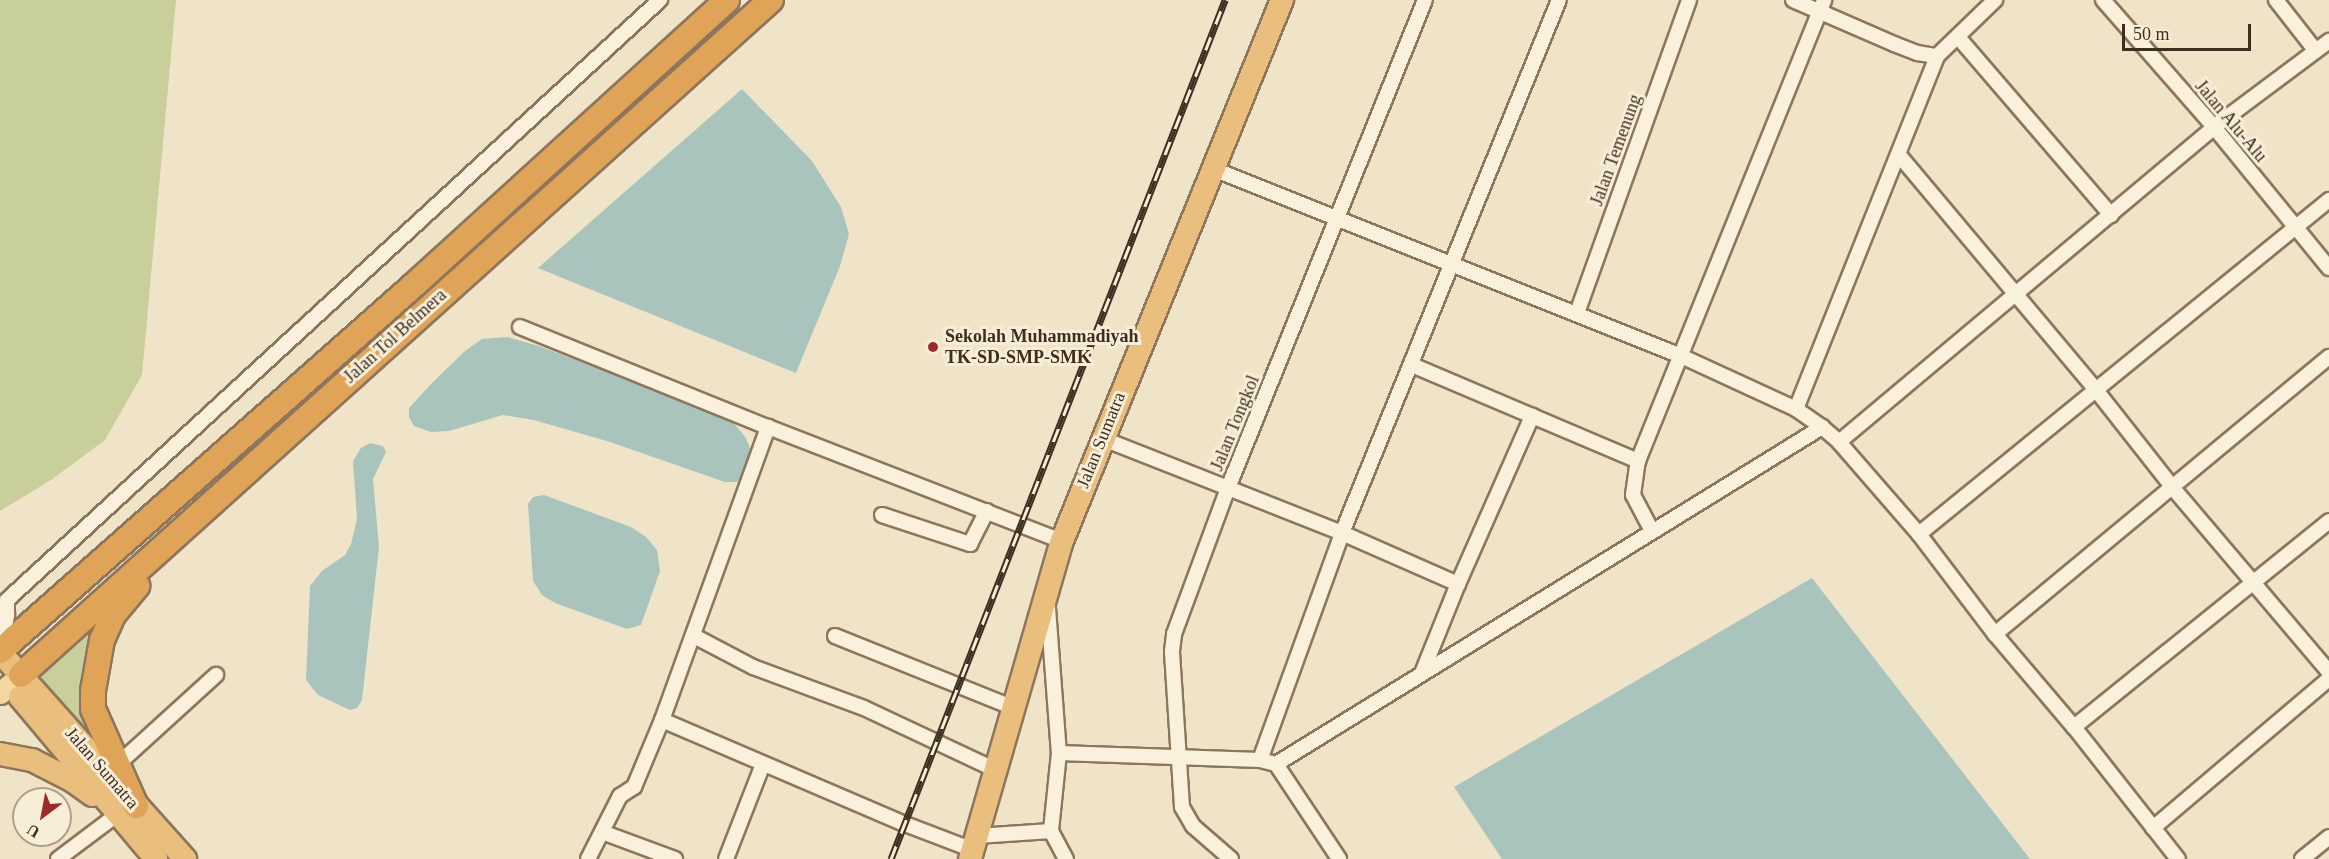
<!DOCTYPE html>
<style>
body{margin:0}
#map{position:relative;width:2329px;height:859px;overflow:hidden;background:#f0e4c8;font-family:"Times New Roman",serif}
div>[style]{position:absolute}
.green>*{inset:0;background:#c9cf9b}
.water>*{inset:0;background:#a9c4bc}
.roads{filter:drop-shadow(2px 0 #8d765c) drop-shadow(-2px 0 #8d765c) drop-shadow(0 2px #8d765c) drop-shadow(0 -2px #8d765c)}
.minor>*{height:14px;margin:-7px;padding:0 7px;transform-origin:7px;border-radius:7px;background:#faf1dc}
.primary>*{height:21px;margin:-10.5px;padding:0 10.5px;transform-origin:10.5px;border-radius:10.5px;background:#f3d9a0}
.trunk>*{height:22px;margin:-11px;padding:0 11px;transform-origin:11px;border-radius:11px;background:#eabe7c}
.motorway>*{height:24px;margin:-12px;padding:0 12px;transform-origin:12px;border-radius:12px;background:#e0a458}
.rail>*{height:7px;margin-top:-3.5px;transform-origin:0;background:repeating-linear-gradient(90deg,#f7eed8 0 14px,#3d2e20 0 28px);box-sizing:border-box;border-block:2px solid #3d2e20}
.dots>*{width:16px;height:16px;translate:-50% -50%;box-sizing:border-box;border:3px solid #f7eed8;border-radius:50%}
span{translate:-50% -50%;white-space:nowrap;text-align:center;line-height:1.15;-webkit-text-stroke:6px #f7eed8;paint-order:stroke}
.street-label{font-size:18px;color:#3d2e20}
.poi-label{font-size:18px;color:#3d2e20;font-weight:700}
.left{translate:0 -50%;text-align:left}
.north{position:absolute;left:12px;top:787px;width:60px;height:60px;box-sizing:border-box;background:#f7eed8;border:2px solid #ada18e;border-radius:50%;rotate:212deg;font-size:16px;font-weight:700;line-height:24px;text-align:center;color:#3d2e20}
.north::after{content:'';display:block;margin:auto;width:21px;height:27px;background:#9e2a2b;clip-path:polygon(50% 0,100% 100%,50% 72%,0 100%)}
.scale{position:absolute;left:2122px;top:24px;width:129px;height:27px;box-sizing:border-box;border:3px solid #3d2e20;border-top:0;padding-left:8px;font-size:18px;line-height:21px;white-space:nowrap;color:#3d2e20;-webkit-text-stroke:4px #f7eed8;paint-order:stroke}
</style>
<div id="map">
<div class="green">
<div style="clip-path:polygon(0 0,176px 0,142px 375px,105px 440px,51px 480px,0 511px)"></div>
<div style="clip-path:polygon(80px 630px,91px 633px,86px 684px,94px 747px,32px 672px)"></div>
</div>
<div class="water">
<div style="clip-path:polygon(742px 89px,812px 161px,841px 207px,849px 234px,840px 266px,796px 373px,538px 268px)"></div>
<div style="clip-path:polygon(507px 337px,539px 346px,717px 413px,734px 423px,746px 438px,751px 451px,746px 473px,737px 482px,725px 482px,610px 442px,534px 420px,503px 415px,449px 431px,431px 432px,414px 426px,409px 417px,409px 408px,433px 382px,465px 351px,482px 339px)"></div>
<div style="clip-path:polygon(370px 443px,383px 446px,386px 452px,373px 479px,379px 547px,362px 700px,357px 708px,350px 710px,318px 695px,306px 680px,310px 586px,322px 571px,345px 555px,351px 544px,357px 519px,353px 461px,361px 448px)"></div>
<div style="clip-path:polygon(544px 495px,631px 527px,646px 537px,657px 550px,660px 571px,641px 625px,627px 629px,555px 603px,542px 595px,533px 581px,528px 504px,533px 497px)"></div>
<div style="clip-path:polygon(1812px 578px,2030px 859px,1502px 859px,1454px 787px)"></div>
</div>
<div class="roads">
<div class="minor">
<div style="left:1793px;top:0;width:110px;rotate:23.5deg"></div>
<div style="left:1894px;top:44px;width:25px;rotate:21deg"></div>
<div style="left:1917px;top:53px;width:20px;rotate:9deg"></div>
<div style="left:2103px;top:0;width:169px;rotate:48.8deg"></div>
<div style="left:2214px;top:127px;width:182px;rotate:50.8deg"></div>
<div style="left:2276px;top:0;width:63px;rotate:52deg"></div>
<div style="left:1958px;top:37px;width:235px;rotate:49.3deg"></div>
<div style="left:1899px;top:155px;width:307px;rotate:50deg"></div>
<div style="left:2096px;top:390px;width:125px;rotate:51.8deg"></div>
<div style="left:2173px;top:488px;width:241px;rotate:49.7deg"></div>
<div style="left:1211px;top:168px;width:506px;rotate:21.8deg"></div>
<div style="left:1681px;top:356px;width:127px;rotate:24.7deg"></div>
<div style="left:1796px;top:409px;width:32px;rotate:35deg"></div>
<div style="left:1822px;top:427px;width:23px;rotate:41deg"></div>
<div style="left:1839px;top:442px;width:122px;rotate:49deg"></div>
<div style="left:1919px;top:534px;width:126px;rotate:52.8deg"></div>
<div style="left:1995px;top:634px;width:122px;rotate:49.7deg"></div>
<div style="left:2074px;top:727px;width:168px;rotate:51.8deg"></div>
<div style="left:1577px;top:313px;width:332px;rotate:-70.3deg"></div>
<div style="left:520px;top:327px;width:267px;rotate:22deg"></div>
<div style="left:768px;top:427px;width:315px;rotate:21.2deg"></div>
<div style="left:1412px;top:365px;width:246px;rotate:23deg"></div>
<div style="left:1796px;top:409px;width:380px;rotate:-68.2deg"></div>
<div style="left:1937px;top:56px;width:81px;rotate:-44deg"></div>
<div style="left:1101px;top:438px;width:259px;rotate:21.5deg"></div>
<div style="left:1342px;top:533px;width:127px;rotate:23.7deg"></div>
<div style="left:1839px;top:442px;width:490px;rotate:-40deg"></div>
<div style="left:2214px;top:127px;width:144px;rotate:-36.8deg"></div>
<div style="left:882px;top:515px;width:93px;rotate:18.2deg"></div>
<div style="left:970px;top:544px;width:37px;rotate:-63deg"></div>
<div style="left:1652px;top:531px;width:41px;rotate:-117.8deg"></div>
<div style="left:1633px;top:495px;width:34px;rotate:-82deg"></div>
<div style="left:1638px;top:461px;width:497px;rotate:-68deg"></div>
<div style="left:1919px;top:534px;width:529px;rotate:-39.17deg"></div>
<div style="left:1048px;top:608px;width:145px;rotate:85.7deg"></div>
<div style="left:1059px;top:753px;width:78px;rotate:95.9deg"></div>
<div style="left:1051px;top:831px;width:32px;rotate:62deg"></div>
<div style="left:1995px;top:634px;width:434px;rotate:-39.7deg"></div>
<div style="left:694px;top:636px;width:67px;rotate:27.7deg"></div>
<div style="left:753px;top:667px;width:118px;rotate:20.3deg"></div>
<div style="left:864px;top:708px;width:146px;rotate:25.2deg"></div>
<div style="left:835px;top:636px;width:191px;rotate:21.9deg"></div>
<div style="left:0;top:649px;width:35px;rotate:-78deg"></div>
<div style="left:7px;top:615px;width:15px;rotate:-90deg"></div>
<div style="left:7px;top:600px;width:887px;rotate:-42.58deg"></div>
<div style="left:1422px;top:673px;width:96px;rotate:-68deg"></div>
<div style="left:1458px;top:584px;width:184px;rotate:-66.2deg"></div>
<div style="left:662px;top:720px;width:312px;rotate:-70.1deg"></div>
<div style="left:2074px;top:727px;width:328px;rotate:-38.9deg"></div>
<div style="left:1059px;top:753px;width:201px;rotate:2deg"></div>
<div style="left:1260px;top:760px;width:16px;rotate:14deg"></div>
<div style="left:1276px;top:764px;width:114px;rotate:56.4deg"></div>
<div style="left:1260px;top:760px;width:241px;rotate:-70.1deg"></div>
<div style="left:1342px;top:533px;width:575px;rotate:-67.85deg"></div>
<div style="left:1276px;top:764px;width:642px;rotate:-31.68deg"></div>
<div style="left:117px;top:765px;width:134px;rotate:-42.3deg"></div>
<div style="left:2153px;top:828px;width:231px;rotate:-40.3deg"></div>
<div style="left:602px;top:832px;width:78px;rotate:20.3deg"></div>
<div style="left:977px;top:836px;width:74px;rotate:-3.9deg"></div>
<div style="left:58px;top:859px;width:75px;rotate:-36.9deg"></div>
<div style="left:588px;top:859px;width:71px;rotate:-63.1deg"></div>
<div style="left:620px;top:796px;width:17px;rotate:-33deg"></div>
<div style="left:634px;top:787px;width:73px;rotate:-67.3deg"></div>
<div style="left:662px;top:720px;width:264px;rotate:23.2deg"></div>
<div style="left:905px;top:824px;width:73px;rotate:20.9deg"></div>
<div style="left:726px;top:859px;width:102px;rotate:-68.7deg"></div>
<div style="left:1231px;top:859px;width:50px;rotate:-139deg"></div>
<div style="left:1193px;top:826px;width:22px;rotate:-120deg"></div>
<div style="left:1182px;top:807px;width:156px;rotate:-93.7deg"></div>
<div style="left:1172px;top:651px;width:17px;rotate:-83deg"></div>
<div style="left:1174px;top:634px;width:156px;rotate:-69.7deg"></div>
<div style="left:1228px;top:488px;width:526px;rotate:-68.02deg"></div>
<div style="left:2302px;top:859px;width:35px;rotate:-39deg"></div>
</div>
<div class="primary">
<div style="left:0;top:693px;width:28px;rotate:-41deg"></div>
</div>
<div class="trunk">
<div style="left:0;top:652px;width:278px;rotate:48.2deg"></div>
<div style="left:20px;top:697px;width:212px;rotate:50deg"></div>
<div style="left:0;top:754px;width:33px;rotate:11deg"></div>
<div style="left:32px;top:760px;width:46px;rotate:27.1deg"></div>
<div style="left:73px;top:781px;width:24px;rotate:36deg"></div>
<div style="left:970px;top:859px;width:331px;rotate:-73.9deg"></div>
<div style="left:1062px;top:541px;width:584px;rotate:-67.87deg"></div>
</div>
<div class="motorway">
<div style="left:0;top:651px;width:553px;rotate:-41.48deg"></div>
<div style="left:414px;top:285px;width:423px;rotate:-42.3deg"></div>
<div style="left:21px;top:675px;width:1009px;rotate:-41.99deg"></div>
<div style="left:136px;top:806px;width:106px;rotate:-113.9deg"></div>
<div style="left:93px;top:709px;width:18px;rotate:-90deg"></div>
<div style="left:93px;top:691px;width:52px;rotate:-80deg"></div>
<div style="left:102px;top:640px;width:27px;rotate:-66deg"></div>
<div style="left:113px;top:615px;width:38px;rotate:-50deg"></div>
</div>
</div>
<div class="rail">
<div style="left:891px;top:859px;width:922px;rotate:-68.75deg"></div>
</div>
<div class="dots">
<div style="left:933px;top:347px;background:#9e2a2b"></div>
</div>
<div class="street-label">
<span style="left:2231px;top:121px;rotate:50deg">Jalan Alu-Alu</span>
<span style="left:1616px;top:150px;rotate:-70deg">Jalan Temenung</span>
<span style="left:395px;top:336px;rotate:-42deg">Jalan Tol Belmera</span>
<span style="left:1235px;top:423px;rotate:-68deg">Jalan Tongkol</span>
<span style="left:1101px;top:440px;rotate:-68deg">Jalan Sumatra</span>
<span style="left:102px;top:768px;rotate:49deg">Jalan Sumatra</span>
</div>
<div class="poi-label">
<span class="left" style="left:945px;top:347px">Sekolah Muhammadiyah<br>TK-SD-SMP-SMK</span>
</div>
<div class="north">U</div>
<div class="scale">50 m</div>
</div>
